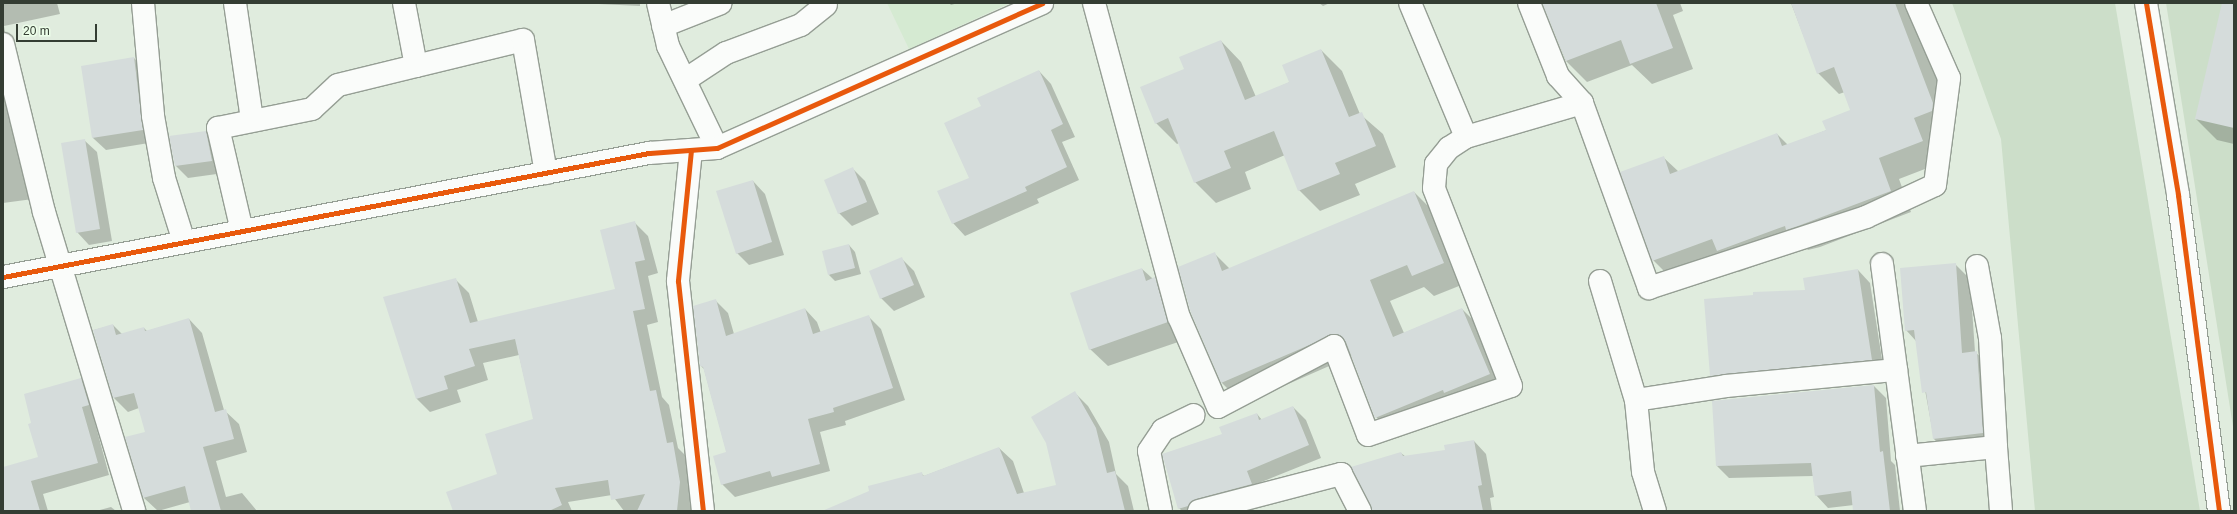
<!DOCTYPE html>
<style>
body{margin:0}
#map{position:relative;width:2237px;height:514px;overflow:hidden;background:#e0ecde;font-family:Helvetica,sans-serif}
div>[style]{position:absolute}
.built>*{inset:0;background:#d5ead2}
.green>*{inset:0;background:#ccdec9}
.shadow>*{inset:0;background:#0003}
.building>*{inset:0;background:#d5dcdb}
.roads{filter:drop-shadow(1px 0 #959e94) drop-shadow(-1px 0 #959e94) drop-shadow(0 1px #959e94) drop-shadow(0 -1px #959e94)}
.minor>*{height:22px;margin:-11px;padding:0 11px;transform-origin:11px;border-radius:11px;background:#fafcfa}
.cycleway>*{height:5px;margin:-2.5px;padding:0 2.5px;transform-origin:2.5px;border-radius:2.5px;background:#e8590c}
span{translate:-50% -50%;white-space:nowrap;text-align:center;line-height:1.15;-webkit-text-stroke:3.5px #ecfee9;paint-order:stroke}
.frame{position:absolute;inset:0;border:4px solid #343d33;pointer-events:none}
.scale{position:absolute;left:16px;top:24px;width:81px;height:18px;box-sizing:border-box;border:2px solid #343d33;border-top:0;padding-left:5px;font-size:12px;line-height:14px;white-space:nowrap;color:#343d33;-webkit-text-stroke:3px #ecfee9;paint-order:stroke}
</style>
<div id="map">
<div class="built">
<div style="clip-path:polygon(887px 3px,1010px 3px,909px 49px)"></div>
</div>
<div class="green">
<div style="clip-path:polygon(1952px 3px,2115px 3px,2200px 511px,2035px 511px,2001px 139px)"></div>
<div style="clip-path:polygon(2166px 3px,2234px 3px,2234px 433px)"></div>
</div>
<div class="shadow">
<div style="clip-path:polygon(3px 3px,57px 3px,60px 14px,4px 26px,33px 199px,3px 203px)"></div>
<div style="clip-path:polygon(578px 3px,640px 3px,640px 6px)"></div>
<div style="clip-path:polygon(949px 3px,958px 3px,951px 5px)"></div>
<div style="clip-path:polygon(1319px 3px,1330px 3px,1323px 6px)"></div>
<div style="clip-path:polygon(1543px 3px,1680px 3px,1683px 11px,1673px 15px,1693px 69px,1652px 84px,1632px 65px,1587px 82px,1566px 61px)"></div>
<div style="clip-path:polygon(1791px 3px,1907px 3px,1954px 125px,1943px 162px,1899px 179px,1911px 212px,1820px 247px,1808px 250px,1805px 247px,1739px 272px,1728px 261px,1674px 281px,1653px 260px,1663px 157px,1679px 172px,1777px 134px,1788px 145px,1827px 130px,1852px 111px,1845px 92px,1839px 94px,1818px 73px)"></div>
<div style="clip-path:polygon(2223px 3px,2234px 3px,2234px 144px,2217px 140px,2196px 119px)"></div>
<div style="clip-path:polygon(1221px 41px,1241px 62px,1256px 97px,1290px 82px,1321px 50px,1342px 71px,1360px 114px,1383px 134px,1396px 167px,1355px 184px,1360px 195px,1320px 211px,1299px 190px,1285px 155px,1245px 172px,1251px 189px,1216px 203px,1195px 182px,1179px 143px,1177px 144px,1156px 123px,1185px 69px)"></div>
<div style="clip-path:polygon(134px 58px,146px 70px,155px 142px,106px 150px,93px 138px,82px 67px)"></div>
<div style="clip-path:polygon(1039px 71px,1051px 84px,1075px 137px,1062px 142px,1079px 180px,1037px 199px,1039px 203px,965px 236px,953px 223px,970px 179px)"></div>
<div style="clip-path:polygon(206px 132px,218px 145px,224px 173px,188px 178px,175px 165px)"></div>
<div style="clip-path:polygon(84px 140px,97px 152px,112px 241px,89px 245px,77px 232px)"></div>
<div style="clip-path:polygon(853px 169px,865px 181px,879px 214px,852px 226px,839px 213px)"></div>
<div style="clip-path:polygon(753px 181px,765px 194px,784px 255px,749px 265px,737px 253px)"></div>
<div style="clip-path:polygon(1414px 192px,1435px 213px,1464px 284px,1434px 296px,1424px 287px,1390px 301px,1404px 333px,1462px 309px,1483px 330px,1510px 395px,1466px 413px,1464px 411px,1397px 438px,1376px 417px,1352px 356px,1243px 404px,1222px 383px,1192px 313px,1214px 253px,1230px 269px)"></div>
<div style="clip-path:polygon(634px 222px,648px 236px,658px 273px,648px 276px,658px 322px,647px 325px,662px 397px,669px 405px,678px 448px,687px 457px,692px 511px,624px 511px,612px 495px,568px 502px,572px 511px,454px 511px,498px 475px,534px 419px,519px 355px,483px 363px,488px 380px,457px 390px,461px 402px,430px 412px,416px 398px,455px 279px,469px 293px,478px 322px,616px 290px)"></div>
<div style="clip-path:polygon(849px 245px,855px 252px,861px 274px,835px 281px,829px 275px)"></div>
<div style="clip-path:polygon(902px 259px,914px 271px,925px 297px,894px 311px,881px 298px)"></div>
<div style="clip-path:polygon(1955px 264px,1970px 279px,1975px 352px,1991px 366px,1997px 447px,1948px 454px,1934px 439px,1916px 341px,1906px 330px)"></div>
<div style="clip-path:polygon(1142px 269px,1172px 296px,1184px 340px,1108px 366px,1090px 349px)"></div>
<div style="clip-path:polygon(1858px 270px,1870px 283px,1884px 372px,1723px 388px,1711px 375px,1806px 291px)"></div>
<div style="clip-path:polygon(716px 301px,728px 313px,734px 334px,805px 309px,817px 322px,821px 333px,869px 317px,881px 329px,905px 400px,845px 421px,846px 425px,820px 432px,830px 471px,735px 497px,722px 484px,727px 453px,704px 369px,701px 366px)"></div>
<div style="clip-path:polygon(189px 319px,202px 333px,224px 410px,239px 424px,247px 452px,216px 461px,226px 497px,242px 493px,257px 511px,192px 511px,190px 502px,158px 511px,144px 498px,146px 432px,139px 408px,128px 412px,114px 398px,94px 330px,113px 325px,122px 334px,144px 328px,147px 331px)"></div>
<div style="clip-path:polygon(81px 379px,93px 392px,101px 417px,94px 419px,109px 475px,43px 494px,48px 511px,3px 511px,3px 468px,39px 458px)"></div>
<div style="clip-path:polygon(1874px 386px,1886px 398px,1891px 461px,1895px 465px,1900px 511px,1854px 511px,1854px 505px,1828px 508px,1816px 495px,1813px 476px,1729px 478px,1717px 466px)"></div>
<div style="clip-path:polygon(1075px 393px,1088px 406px,1109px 442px,1116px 474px,1128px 486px,1134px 511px,824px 511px,921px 473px,924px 476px,999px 448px,1013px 461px,1024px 493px,1058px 486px)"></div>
<div style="clip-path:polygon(1293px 407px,1306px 420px,1321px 458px,1259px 483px,1264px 497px,1209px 511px,1182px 511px,1179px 508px,1223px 435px,1257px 414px,1262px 420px)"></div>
<div style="clip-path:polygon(1474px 441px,1486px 454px,1494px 497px,1490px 498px,1492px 511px,1377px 511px,1401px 453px,1406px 457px,1446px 451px)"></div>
<div style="clip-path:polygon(111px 507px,116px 511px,96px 511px)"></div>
</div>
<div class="building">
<div style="clip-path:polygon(1542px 3px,1656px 3px,1673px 48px,1630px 64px,1621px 40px,1566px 61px)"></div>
<div style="clip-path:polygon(1791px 3px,1895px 3px,1933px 103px,1932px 111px,1914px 118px,1923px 141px,1879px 158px,1891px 191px,1798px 226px,1786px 230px,1785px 226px,1717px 251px,1712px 239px,1652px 261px,1620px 172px,1664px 156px,1670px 174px,1777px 133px,1782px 146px,1826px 130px,1822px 121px,1850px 110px,1834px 67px,1817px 74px)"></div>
<div style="clip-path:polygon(2222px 3px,2234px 3px,2234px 128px,2195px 119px)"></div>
<div style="clip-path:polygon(1221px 40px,1245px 100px,1289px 82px,1282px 65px,1321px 49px,1349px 117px,1362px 112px,1376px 146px,1335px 163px,1340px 174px,1298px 191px,1274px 131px,1224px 151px,1231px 168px,1194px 183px,1168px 118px,1155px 124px,1140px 87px,1184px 69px,1179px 57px)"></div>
<div style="clip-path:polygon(134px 57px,143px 130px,92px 138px,81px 66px)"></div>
<div style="clip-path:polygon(1039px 70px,1063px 124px,1051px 130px,1067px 167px,1025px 187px,1027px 191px,952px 224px,937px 191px,969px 178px,944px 123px,981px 106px,977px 98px)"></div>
<div style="clip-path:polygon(206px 131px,212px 161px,175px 166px,169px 136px)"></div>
<div style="clip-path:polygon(85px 139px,100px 229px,76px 233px,61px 143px)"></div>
<div style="clip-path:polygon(853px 167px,867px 202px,838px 214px,824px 180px)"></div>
<div style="clip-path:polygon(753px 180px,772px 242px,736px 254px,716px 191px)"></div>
<div style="clip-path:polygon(1414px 191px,1444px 263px,1412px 276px,1407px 265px,1370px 280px,1393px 337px,1462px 308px,1490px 374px,1444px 393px,1443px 390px,1375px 418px,1346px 342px,1341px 336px,1335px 334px,1221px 383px,1191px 313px,1178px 267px,1215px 252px,1222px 271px)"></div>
<div style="clip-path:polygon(635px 221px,645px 260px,635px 262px,645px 309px,633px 311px,650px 391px,656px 390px,667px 443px,673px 442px,680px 482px,677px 511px,637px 511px,645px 494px,611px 500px,608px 480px,555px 488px,562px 505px,549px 511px,453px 511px,446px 492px,497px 474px,485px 434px,533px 419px,515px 339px,469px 349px,475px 366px,444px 376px,448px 389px,416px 399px,383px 297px,456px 278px,470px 323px,615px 289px,600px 230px)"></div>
<div style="clip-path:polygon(849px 244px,855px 268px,828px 275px,822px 251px)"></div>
<div style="clip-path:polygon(902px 257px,914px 285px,880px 299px,869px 271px)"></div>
<div style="clip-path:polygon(1956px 263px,1962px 353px,1977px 351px,1983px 433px,1933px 439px,1926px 392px,1922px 393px,1914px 330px,1905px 331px,1900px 268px)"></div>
<div style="clip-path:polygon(1142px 268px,1146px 281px,1155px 277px,1168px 322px,1089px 350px,1070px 293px)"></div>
<div style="clip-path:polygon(1858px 269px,1872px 360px,1710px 376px,1704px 299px,1753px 295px,1753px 292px,1805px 290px,1803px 278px)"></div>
<div style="clip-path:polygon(716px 299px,726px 336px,805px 308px,813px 334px,869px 315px,893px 388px,833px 408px,834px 412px,808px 419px,820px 464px,772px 477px,770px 471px,721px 485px,713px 456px,726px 452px,703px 367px,700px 366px,693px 306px)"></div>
<div style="clip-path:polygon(189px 318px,215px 412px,226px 409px,234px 439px,203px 447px,221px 511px,191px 511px,185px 486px,143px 498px,125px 437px,145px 432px,134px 393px,113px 398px,93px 330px,113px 324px,116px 335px,144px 327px,145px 331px)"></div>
<div style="clip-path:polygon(81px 378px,89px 405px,82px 407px,98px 463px,31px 481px,40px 511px,3px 511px,3px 467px,38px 457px,28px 424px,31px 423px,24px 394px)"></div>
<div style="clip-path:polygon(1874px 385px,1880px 452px,1883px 451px,1890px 511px,1853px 511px,1851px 491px,1815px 496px,1811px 463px,1716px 466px,1712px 401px)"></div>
<div style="clip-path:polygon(1075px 391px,1096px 428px,1107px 473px,1115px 471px,1125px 511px,822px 511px,869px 491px,868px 486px,922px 472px,923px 476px,999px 447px,1017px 494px,1056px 485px,1046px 443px,1031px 417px)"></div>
<div style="clip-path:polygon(1293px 406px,1309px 445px,1247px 471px,1252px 484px,1196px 499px,1188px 506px,1178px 509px,1162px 454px,1222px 434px,1219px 427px,1257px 413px,1259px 420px)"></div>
<div style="clip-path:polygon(1474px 440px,1482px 485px,1478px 486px,1483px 511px,1372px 511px,1351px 467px,1401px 452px,1403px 456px,1445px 450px,1444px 445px)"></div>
</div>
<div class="roads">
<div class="minor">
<div style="left:143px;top:3px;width:113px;rotate:84.9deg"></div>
<div style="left:153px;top:116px;width:63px;rotate:79.9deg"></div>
<div style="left:164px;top:178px;width:67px;rotate:72.6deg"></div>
<div style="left:235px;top:3px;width:118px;rotate:81.7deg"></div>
<div style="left:404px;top:3px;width:64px;rotate:79.2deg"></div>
<div style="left:416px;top:66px;width:110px;rotate:-13.7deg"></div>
<div style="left:523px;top:40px;width:135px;rotate:80.2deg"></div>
<div style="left:658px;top:3px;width:44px;rotate:76.9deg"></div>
<div style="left:668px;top:46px;width:113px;rotate:64.3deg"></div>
<div style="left:1094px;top:3px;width:325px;rotate:74.9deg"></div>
<div style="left:1179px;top:317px;width:98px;rotate:66.6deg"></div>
<div style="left:1218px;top:407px;width:131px;rotate:-27.7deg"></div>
<div style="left:1334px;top:346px;width:95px;rotate:69.1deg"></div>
<div style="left:1368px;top:435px;width:151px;rotate:-18.9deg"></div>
<div style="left:1511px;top:386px;width:212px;rotate:-111.3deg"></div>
<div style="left:1434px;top:188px;width:24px;rotate:-85deg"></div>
<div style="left:1436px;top:164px;width:21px;rotate:-51deg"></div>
<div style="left:1449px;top:148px;width:20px;rotate:-33deg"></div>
<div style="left:1466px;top:137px;width:121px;rotate:-16.3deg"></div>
<div style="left:1582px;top:103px;width:197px;rotate:70.1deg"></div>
<div style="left:1649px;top:288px;width:228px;rotate:-18.1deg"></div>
<div style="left:1866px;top:217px;width:76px;rotate:-24.9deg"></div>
<div style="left:1935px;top:185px;width:108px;rotate:-82.5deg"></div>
<div style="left:1949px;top:78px;width:82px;rotate:-113.7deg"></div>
<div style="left:1410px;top:3px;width:145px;rotate:67.3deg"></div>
<div style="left:1529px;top:3px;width:79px;rotate:68.3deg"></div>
<div style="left:1558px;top:76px;width:36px;rotate:48deg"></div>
<div style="left:2146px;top:3px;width:195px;rotate:80.5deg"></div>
<div style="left:2178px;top:195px;width:319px;rotate:82.6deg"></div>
<div style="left:663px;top:26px;width:62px;rotate:-21.6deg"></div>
<div style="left:3px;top:44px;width:173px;rotate:76.3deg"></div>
<div style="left:44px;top:212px;width:312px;rotate:73.2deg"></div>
<div style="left:685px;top:80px;width:49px;rotate:-33.4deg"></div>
<div style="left:726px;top:53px;width:80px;rotate:-20.5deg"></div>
<div style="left:801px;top:25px;width:32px;rotate:-39deg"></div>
<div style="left:691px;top:150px;width:132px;rotate:95.7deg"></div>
<div style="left:678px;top:281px;width:231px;rotate:83.8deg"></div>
<div style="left:242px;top:231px;width:106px;rotate:-103.1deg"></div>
<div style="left:218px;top:128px;width:96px;rotate:-11.4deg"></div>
<div style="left:312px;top:109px;width:35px;rotate:-43deg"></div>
<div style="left:338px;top:85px;width:80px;rotate:-13.7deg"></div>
<div style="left:1882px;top:264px;width:249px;rotate:82.4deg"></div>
<div style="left:1977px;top:266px;width:73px;rotate:79.8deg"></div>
<div style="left:1990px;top:338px;width:109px;rotate:86.8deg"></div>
<div style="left:3px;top:277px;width:658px;rotate:-10.87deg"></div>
<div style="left:649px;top:153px;width:68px;rotate:-4.2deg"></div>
<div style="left:717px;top:148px;width:356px;rotate:-24deg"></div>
<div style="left:1600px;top:281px;width:124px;rotate:73.2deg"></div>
<div style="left:1636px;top:400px;width:72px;rotate:84.4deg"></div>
<div style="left:1643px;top:472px;width:41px;rotate:72.9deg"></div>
<div style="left:1636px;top:400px;width:91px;rotate:-8.8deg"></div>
<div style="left:1726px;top:386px;width:171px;rotate:-5.4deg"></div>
<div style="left:1907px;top:456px;width:89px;rotate:-5.8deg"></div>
<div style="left:1996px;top:447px;width:64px;rotate:85.5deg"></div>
<div style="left:1161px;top:511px;width:61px;rotate:-101.3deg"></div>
<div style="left:1149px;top:451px;width:25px;rotate:-56deg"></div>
<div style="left:1163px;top:430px;width:34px;rotate:-26deg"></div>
<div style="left:1199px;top:511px;width:147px;rotate:-14.6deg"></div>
<div style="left:1341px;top:474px;width:42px;rotate:62.8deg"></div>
</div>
</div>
<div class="cycleway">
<div style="left:2146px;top:3px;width:195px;rotate:80.5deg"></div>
<div style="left:2178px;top:195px;width:319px;rotate:82.6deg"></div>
<div style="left:691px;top:150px;width:132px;rotate:95.7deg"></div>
<div style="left:678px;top:281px;width:231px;rotate:83.8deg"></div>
<div style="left:3px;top:277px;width:658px;rotate:-10.87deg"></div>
<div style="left:649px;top:153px;width:68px;rotate:-4.2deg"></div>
<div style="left:717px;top:148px;width:356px;rotate:-24deg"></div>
</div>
<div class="frame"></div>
<div class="scale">20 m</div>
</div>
